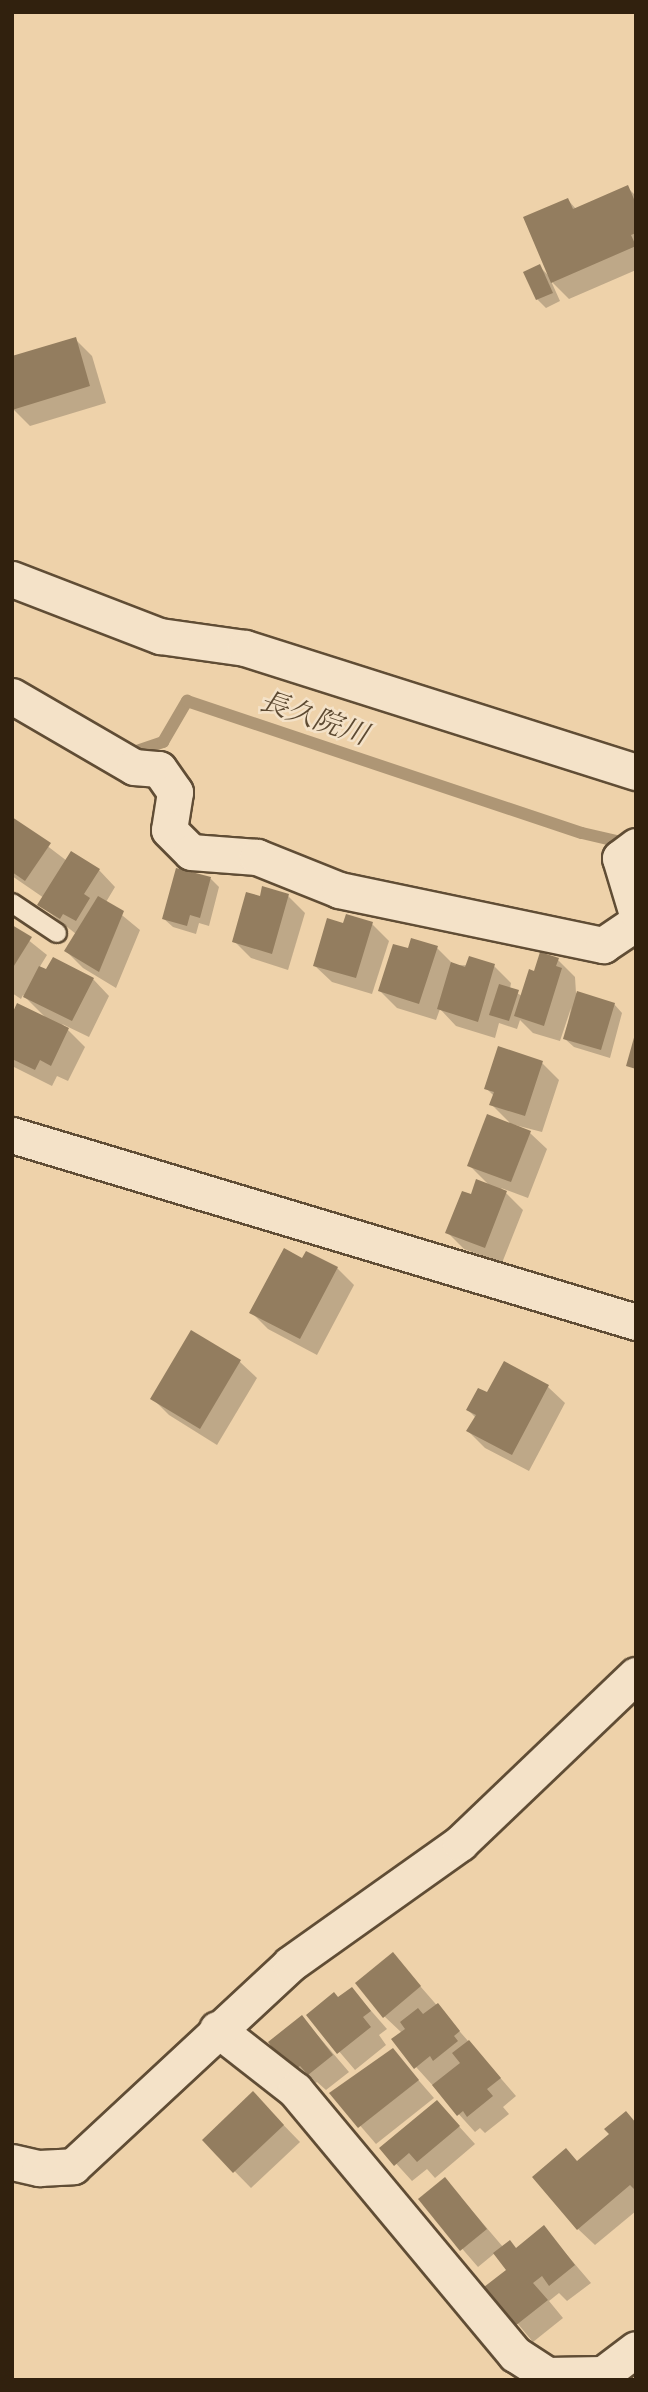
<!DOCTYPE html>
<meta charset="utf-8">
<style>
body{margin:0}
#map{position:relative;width:648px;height:2392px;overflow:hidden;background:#eed2aa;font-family:Cardo,"Noto Serif JP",serif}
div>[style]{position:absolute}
.shadow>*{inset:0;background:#0003}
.stream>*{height:12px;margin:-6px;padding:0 6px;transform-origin:6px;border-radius:6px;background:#ae9675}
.building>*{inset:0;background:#937d5f}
.roads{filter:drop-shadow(2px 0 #604d35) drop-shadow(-2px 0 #604d35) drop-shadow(0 2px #604d35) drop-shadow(0 -2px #604d35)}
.lane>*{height:18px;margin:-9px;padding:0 9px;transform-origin:9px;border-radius:9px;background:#f4e2c8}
.street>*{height:35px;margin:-17.5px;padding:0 17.5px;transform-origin:17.5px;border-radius:17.5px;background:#f4e2c8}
span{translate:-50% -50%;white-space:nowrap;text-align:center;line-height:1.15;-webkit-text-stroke:5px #f4e2c8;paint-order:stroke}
.water-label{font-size:28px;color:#5d4a32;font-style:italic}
.frame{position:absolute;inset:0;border:14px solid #31210e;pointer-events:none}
</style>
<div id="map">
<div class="shadow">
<div style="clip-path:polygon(627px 187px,636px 196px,636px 270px,569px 299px,551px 281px,560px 301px,546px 308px,537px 299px,539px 266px,550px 277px,568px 200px,576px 209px)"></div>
<div style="clip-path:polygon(75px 339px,92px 356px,106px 403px,30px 426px,13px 409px)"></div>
<div style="clip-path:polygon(12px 819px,67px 861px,99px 870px,115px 887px,106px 902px,140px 930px,116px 988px,83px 968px,66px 951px,76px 934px,40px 905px,44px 898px,12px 876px)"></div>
<div style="clip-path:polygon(177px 870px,211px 879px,219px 887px,209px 926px,199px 923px,196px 934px,173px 927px,164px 919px)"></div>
<div style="clip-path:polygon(288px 896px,305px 913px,288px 970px,251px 958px,234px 941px)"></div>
<div style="clip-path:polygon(372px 924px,389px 941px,372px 994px,332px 982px,315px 966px)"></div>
<div style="clip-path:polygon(12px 927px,47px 955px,39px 968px,93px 979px,109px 996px,89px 1037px,62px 1024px,85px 1047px,68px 1081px,57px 1076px,52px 1086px,12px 1066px,12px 1010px,48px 1020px,23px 995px,21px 999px,12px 993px)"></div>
<div style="clip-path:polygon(437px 948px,454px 965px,494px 966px,511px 983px,510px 989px,522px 996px,535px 973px,558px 960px,575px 977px,576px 993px,614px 1004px,622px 1013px,610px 1058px,574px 1047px,565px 1039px,571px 1008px,560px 1041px,533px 1033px,520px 1020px,517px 1029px,499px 1023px,495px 1038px,456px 1026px,440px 1009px,436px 1020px,397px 1008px,380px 991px,409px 951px)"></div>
<div style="clip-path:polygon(542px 1063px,559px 1080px,542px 1132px,511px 1124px,491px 1104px,494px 1096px,486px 1088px)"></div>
<div style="clip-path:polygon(530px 1133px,547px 1149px,528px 1198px,501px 1188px,523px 1210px,502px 1263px,464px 1249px,447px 1232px,472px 1196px,491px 1187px,469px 1165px)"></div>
<div style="clip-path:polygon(303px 1261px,337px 1268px,354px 1285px,317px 1355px,268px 1329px,251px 1312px)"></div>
<div style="clip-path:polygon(192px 1333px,240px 1362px,257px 1378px,217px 1445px,169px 1415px,152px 1398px)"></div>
<div style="clip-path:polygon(548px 1387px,565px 1403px,529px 1471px,485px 1448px,468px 1431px,476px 1418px,468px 1410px,488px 1394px)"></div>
<div style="clip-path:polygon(393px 1955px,516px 2096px,503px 2107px,509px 2114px,485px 2133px,480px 2128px,475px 2132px,416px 2067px,402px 2033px,384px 2016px)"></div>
<div style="clip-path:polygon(352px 1989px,387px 2029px,379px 2035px,386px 2045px,355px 2070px,308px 2015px)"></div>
<div style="clip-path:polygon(302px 2017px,349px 2072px,326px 2090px,317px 2082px,310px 2088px,293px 2071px)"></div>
<div style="clip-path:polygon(393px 2051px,434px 2098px,376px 2144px,332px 2093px)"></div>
<div style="clip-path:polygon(437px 2102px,475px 2144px,435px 2178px,427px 2169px,412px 2181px,382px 2148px)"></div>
<div style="clip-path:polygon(269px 2110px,300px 2142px,251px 2188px,204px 2140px)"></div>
<div style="clip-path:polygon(636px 2124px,636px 2211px,595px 2245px,578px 2229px,578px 2162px)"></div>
<div style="clip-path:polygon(445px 2179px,503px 2247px,517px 2250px,544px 2228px,591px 2283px,567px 2301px,559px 2293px,549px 2301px,563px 2318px,533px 2342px,487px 2287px,509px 2270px,495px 2253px,478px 2267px,420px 2200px)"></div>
</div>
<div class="stream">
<div style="left:126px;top:747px;width:9px;rotate:32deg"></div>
<div style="left:134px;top:752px;width:31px;rotate:-19deg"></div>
<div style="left:163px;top:742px;width:48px;rotate:-59.7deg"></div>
<div style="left:187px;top:701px;width:416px;rotate:18.5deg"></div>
<div style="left:582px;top:833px;width:48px;rotate:13.2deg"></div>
</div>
<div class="building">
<div style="clip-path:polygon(628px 185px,636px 204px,636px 233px,631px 235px,636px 246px,551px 283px,523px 217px,568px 198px,573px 209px)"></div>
<div style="clip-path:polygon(540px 264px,553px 293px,536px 300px,523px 272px)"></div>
<div style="clip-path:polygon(76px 337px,90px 386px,12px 410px,12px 356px)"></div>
<div style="clip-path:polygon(12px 817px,51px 843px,25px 881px,12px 872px)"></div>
<div style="clip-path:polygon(71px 851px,100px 869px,84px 894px,90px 898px,76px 921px,63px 914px,60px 919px,37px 905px)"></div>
<div style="clip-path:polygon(176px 868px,211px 877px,200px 918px,190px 915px,187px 926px,162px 919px)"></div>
<div style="clip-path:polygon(262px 886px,289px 894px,272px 954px,232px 942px,246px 892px,260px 896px)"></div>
<div style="clip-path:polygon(98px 896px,124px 911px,99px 972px,64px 951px)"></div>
<div style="clip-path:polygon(346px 914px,373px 922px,356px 978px,313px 966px,327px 918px,343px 923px)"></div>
<div style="clip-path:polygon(12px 925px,32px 937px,12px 969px)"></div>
<div style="clip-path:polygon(411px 938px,438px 946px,419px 1004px,378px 991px,393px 944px,408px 948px)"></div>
<div style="clip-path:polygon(540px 952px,559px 958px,556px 966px,562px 968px,544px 1026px,514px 1016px,529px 969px,534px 971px)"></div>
<div style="clip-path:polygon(469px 956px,495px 964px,478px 1022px,437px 1009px,451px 962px,465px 967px)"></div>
<div style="clip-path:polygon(53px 957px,94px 978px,72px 1021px,23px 997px,39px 966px,46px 969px)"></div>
<div style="clip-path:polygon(499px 984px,519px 990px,509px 1021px,489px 1015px)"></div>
<div style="clip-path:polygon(577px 991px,615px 1003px,601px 1050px,563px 1039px)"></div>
<div style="clip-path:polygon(17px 1003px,69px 1028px,51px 1066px,40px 1060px,35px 1070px,12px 1059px,12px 1014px)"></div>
<div style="clip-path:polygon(635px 1034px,636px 1034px,636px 1069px,626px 1066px)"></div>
<div style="clip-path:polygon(498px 1046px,543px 1061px,525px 1116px,489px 1105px,494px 1092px,484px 1089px)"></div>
<div style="clip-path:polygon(487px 1114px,531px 1131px,511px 1182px,467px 1166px)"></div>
<div style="clip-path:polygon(476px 1179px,507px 1191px,485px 1248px,445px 1233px,462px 1191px,471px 1194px)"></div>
<div style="clip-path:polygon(284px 1248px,302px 1258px,306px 1251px,338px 1267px,300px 1339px,249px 1313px)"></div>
<div style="clip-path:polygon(191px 1330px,241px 1360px,200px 1429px,150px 1399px)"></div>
<div style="clip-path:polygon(504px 1361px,549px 1385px,512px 1455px,466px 1431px,476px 1415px,466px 1410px,478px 1388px,487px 1392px)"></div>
<div style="clip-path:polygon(393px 1952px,421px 1986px,383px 2018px,355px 1983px)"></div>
<div style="clip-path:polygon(352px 1987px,371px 2011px,363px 2017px,371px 2027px,337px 2054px,306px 2015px,334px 1992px,338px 1997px)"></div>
<div style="clip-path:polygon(438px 2003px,460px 2031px,454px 2036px,458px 2041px,433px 2061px,430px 2056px,414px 2069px,391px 2039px,405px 2029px,400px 2022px,418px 2008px,423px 2014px)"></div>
<div style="clip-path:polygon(302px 2015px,333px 2055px,308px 2075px,300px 2066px,291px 2072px,268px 2042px)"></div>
<div style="clip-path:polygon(469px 2040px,501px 2078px,487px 2089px,493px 2096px,467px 2117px,463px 2111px,457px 2116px,432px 2085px,460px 2063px,452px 2053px)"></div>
<div style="clip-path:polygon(393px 2048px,419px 2080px,358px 2128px,329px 2093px)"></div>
<div style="clip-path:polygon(253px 2091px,284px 2125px,233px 2173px,202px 2140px)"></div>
<div style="clip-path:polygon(437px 2100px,460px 2126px,417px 2162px,409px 2153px,394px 2166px,379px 2148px)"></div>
<div style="clip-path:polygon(626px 2111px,636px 2123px,636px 2191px,630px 2185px,577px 2230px,532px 2177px,566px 2148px,577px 2161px,609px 2134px,604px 2129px)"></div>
<div style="clip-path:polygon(445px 2177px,487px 2229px,460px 2251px,418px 2199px)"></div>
<div style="clip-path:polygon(544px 2225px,575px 2265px,549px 2286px,542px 2276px,533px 2283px,548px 2300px,515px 2326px,484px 2287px,506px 2270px,493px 2253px,510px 2240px,516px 2248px)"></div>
</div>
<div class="roads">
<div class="lane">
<div style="left:12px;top:903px;width:54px;rotate:33.7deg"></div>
</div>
<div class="street">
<div style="left:12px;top:579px;width:159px;rotate:21.1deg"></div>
<div style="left:160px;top:636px;width:86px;rotate:8deg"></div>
<div style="left:245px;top:648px;width:410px;rotate:17.6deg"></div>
<div style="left:12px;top:696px;width:141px;rotate:30.2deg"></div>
<div style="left:134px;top:767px;width:25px;rotate:5deg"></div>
<div style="left:159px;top:769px;width:28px;rotate:55deg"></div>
<div style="left:175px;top:792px;width:38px;rotate:99deg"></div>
<div style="left:169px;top:830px;width:31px;rotate:45deg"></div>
<div style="left:191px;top:852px;width:66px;rotate:4.3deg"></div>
<div style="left:257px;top:857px;width:88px;rotate:21.9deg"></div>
<div style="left:339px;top:890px;width:270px;rotate:11.8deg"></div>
<div style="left:603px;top:945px;width:40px;rotate:-34deg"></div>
<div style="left:636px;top:846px;width:20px;rotate:143deg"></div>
<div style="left:620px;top:858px;width:55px;rotate:73.2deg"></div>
<div style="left:12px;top:1135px;width:651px;rotate:16.68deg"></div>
<div style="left:217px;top:2029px;width:99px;rotate:38deg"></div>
<div style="left:295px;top:2090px;width:344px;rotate:50.2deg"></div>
<div style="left:515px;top:2354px;width:38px;rotate:33deg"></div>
<div style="left:547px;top:2375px;width:56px;rotate:-1deg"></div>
<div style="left:603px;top:2374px;width:41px;rotate:-37.1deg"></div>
<div style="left:12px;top:2162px;width:28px;rotate:13deg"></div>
<div style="left:39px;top:2168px;width:34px;rotate:-3deg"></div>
<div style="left:73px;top:2166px;width:296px;rotate:-42.9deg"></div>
<div style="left:290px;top:1964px;width:209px;rotate:-35.4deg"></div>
<div style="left:460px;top:1843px;width:243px;rotate:-43.7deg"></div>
</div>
</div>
<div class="water-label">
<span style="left:314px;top:718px;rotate:19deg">長久院川</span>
</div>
<div class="frame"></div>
</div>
